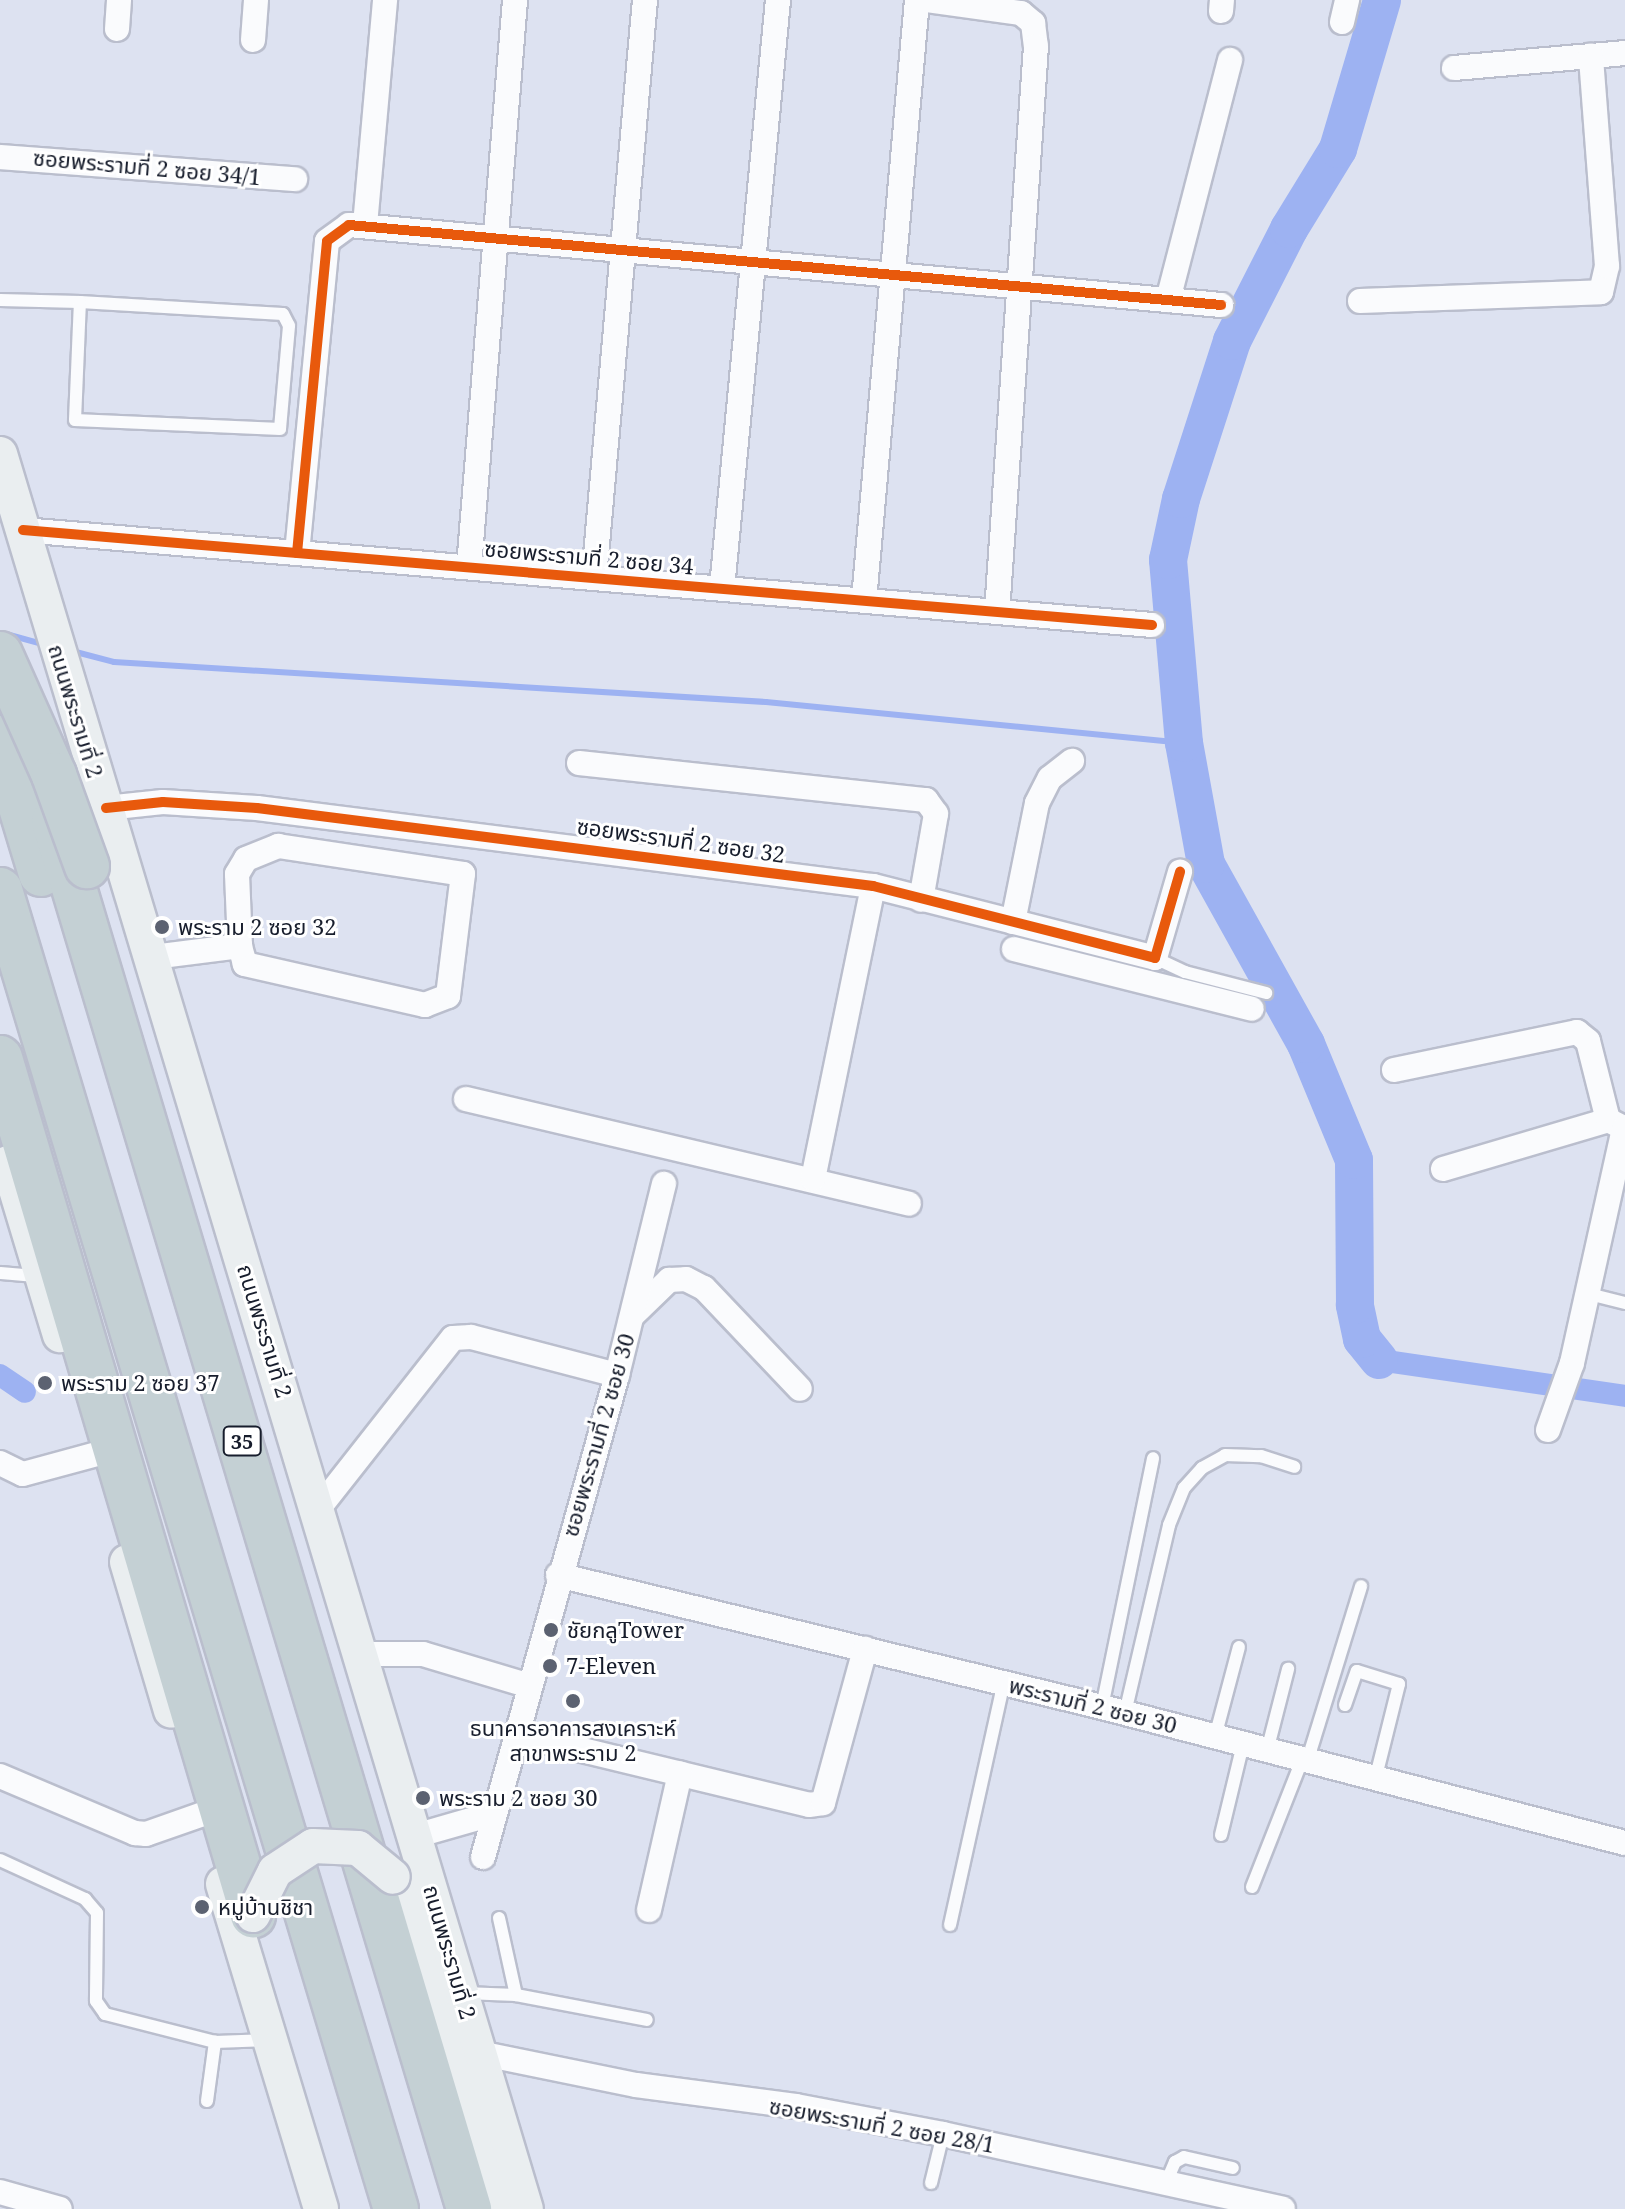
<!DOCTYPE html>
<meta charset="utf-8">
<style>
body{margin:0}
#map{position:relative;width:1625px;height:2209px;overflow:hidden;background:#dde2f1;font-family:"Noto Serif","Noto Sans Thai",serif}
div>[style]{position:absolute}
.stream>*{height:6px;margin:-3px;padding:0 3px;transform-origin:3px;border-radius:3px;background:#9db2f2}
.canal>*{height:22px;margin:-11px;padding:0 11px;transform-origin:11px;border-radius:11px;background:#9db2f2}
.river>*{height:38px;margin:-19px;padding:0 19px;transform-origin:19px;border-radius:19px;background:#9db2f2}
.roads{filter:drop-shadow(2px 0 #babecd) drop-shadow(-2px 0 #babecd) drop-shadow(0 2px #babecd) drop-shadow(0 -2px #babecd)}
.lane>*{height:12px;margin:-6px;padding:0 6px;transform-origin:6px;border-radius:6px;background:#fafbfd}
.street>*{height:24px;margin:-12px;padding:0 12px;transform-origin:12px;border-radius:12px;background:#fafbfd}
.secondary>*{height:34px;margin:-17px;padding:0 17px;transform-origin:17px;border-radius:17px;background:#eaeef0}
.highway>*{height:44px;margin:-22px;padding:0 22px;transform-origin:22px;border-radius:22px;background:#c4d0d4}
.bridges{filter:drop-shadow(2px 0 #babecd) drop-shadow(-2px 0 #babecd) drop-shadow(0 2px #babecd) drop-shadow(0 -2px #babecd)}
.secondary-bridge>*{height:34px;margin:-17px;padding:0 17px;transform-origin:17px;border-radius:17px;background:#eaeef0}
.highway-bridge>*{height:44px;margin:-22px;padding:0 22px;transform-origin:22px;border-radius:22px;background:#c4d0d4}
.cycleway>*{height:10px;margin:-5px;padding:0 5px;transform-origin:5px;border-radius:5px;background:#e8590c}
.dots>*{width:22px;height:22px;translate:-50% -50%;box-sizing:border-box;border:4px solid #fff;border-radius:50%}
span{translate:-50% -50%;white-space:nowrap;text-align:center;line-height:1.15;-webkit-text-stroke:6px #fff;paint-order:stroke}
.shield-label span{padding:2px 6px;background:#fff;border:2px solid;border-radius:6px;-webkit-text-stroke-width:0}
.shield-label{font-size:20px;color:#171d2c;font-weight:700}
.street-label{font-size:22px;color:#171d2c}
.poi-label{font-size:22px;color:#171d2c}
.left{translate:0 -50%;text-align:left}
</style>
<div id="map">
<div class="stream">
<div style="left:6px;top:634px;width:41px;rotate:15.4deg"></div>
<div style="left:72px;top:651px;width:43px;rotate:14.7deg"></div>
<div style="left:114px;top:662px;width:653px;rotate:3.51deg"></div>
<div style="left:766px;top:702px;width:420px;rotate:5.6deg"></div>
</div>
<div class="canal">
<div style="left:1379px;top:1360px;width:249px;rotate:8.3deg"></div>
<div style="left:0;top:1375px;width:30px;rotate:34deg"></div>
</div>
<div class="river">
<div style="left:1379px;top:1360px;width:27px;rotate:-129deg"></div>
<div style="left:1362px;top:1339px;width:35px;rotate:-102deg"></div>
<div style="left:1355px;top:1305px;width:145px;rotate:-90.4deg"></div>
<div style="left:1354px;top:1160px;width:126px;rotate:-112.5deg"></div>
<div style="left:1306px;top:1044px;width:206px;rotate:-119.1deg"></div>
<div style="left:1206px;top:864px;width:123px;rotate:-100.3deg"></div>
<div style="left:1184px;top:743px;width:184px;rotate:-95deg"></div>
<div style="left:1168px;top:560px;width:62px;rotate:-78deg"></div>
<div style="left:1181px;top:499px;width:166px;rotate:-72.1deg"></div>
<div style="left:1232px;top:341px;width:126px;rotate:-63deg"></div>
<div style="left:1289px;top:229px;width:94px;rotate:-58.5deg"></div>
<div style="left:1338px;top:149px;width:155px;rotate:-73.5deg"></div>
</div>
<div class="roads">
<div class="lane">
<div style="left:0;top:300px;width:80px;rotate:1.4deg"></div>
<div style="left:80px;top:302px;width:203px;rotate:3.4deg"></div>
<div style="left:283px;top:314px;width:13px;rotate:63deg"></div>
<div style="left:289px;top:326px;width:103px;rotate:95deg"></div>
<div style="left:280px;top:429px;width:205px;rotate:-177.5deg"></div>
<div style="left:75px;top:420px;width:118px;rotate:-87.6deg"></div>
<div style="left:1155px;top:958px;width:33px;rotate:25deg"></div>
<div style="left:1185px;top:972px;width:84px;rotate:14.5deg"></div>
<div style="left:0;top:1273px;width:38px;rotate:5deg"></div>
<div style="left:1589px;top:1294px;width:37px;rotate:14deg"></div>
<div style="left:1345px;top:1705px;width:36px;rotate:-71deg"></div>
<div style="left:1357px;top:1671px;width:44px;rotate:17.2deg"></div>
<div style="left:1399px;top:1684px;width:99px;rotate:104deg"></div>
<div style="left:1102px;top:1707px;width:254px;rotate:-78.4deg"></div>
<div style="left:1125px;top:1713px;width:193px;rotate:-76.8deg"></div>
<div style="left:1169px;top:1525px;width:40px;rotate:-68deg"></div>
<div style="left:1184px;top:1488px;width:27px;rotate:-48deg"></div>
<div style="left:1202px;top:1468px;width:26px;rotate:-29deg"></div>
<div style="left:1225px;top:1455px;width:36px;rotate:2deg"></div>
<div style="left:1261px;top:1456px;width:35px;rotate:18deg"></div>
<div style="left:1215px;top:1737px;width:93px;rotate:-75.1deg"></div>
<div style="left:1267px;top:1751px;width:85px;rotate:-75.6deg"></div>
<div style="left:1307px;top:1762px;width:184px;rotate:-72.9deg"></div>
<div style="left:1221px;top:1835px;width:94px;rotate:-76.4deg"></div>
<div style="left:0;top:1860px;width:94px;rotate:24.6deg"></div>
<div style="left:85px;top:1899px;width:18px;rotate:49deg"></div>
<div style="left:97px;top:1913px;width:88px;rotate:90.7deg"></div>
<div style="left:96px;top:2001px;width:16px;rotate:55deg"></div>
<div style="left:105px;top:2014px;width:114px;rotate:14.3deg"></div>
<div style="left:215px;top:2042px;width:54px;rotate:-2.1deg"></div>
<div style="left:1252px;top:1887px;width:136px;rotate:-68.5deg"></div>
<div style="left:499px;top:1918px;width:79px;rotate:77.6deg"></div>
<div style="left:950px;top:1925px;width:249px;rotate:-77.5deg"></div>
<div style="left:464px;top:1993px;width:52px;rotate:2.2deg"></div>
<div style="left:516px;top:1995px;width:133px;rotate:10.8deg"></div>
<div style="left:207px;top:2101px;width:60px;rotate:-82.3deg"></div>
<div style="left:931px;top:2183px;width:50px;rotate:-76.2deg"></div>
<div style="left:1166px;top:2183px;width:23px;rotate:-67deg"></div>
<div style="left:1175px;top:2162px;width:10px;rotate:-29deg"></div>
<div style="left:1184px;top:2157px;width:50px;rotate:12.7deg"></div>
</div>
<div class="street">
<div style="left:927px;top:0;width:95px;rotate:7.9deg"></div>
<div style="left:1021px;top:13px;width:16px;rotate:40deg"></div>
<div style="left:1033px;top:23px;width:23px;rotate:83deg"></div>
<div style="left:1036px;top:46px;width:567px;rotate:93.94deg"></div>
<div style="left:1221px;top:11px;width:11px;rotate:-85deg"></div>
<div style="left:1342px;top:22px;width:23px;rotate:-77deg"></div>
<div style="left:117px;top:29px;width:29px;rotate:-86deg"></div>
<div style="left:253px;top:40px;width:40px;rotate:-85.7deg"></div>
<div style="left:1454px;top:68px;width:172px;rotate:-5deg"></div>
<div style="left:0;top:157px;width:296px;rotate:4.3deg"></div>
<div style="left:365px;top:225px;width:226px;rotate:-84.9deg"></div>
<div style="left:1168px;top:300px;width:248px;rotate:-75.5deg"></div>
<div style="left:1360px;top:301px;width:241px;rotate:-2.1deg"></div>
<div style="left:1601px;top:292px;width:27px;rotate:-77deg"></div>
<div style="left:1607px;top:266px;width:211px;rotate:-94.4deg"></div>
<div style="left:23px;top:530px;width:1133px;rotate:4.81deg"></div>
<div style="left:297px;top:553px;width:313px;rotate:-84.5deg"></div>
<div style="left:327px;top:241px;width:27px;rotate:-36deg"></div>
<div style="left:349px;top:225px;width:876px;rotate:5.24deg"></div>
<div style="left:469px;top:567px;width:569px;rotate:-85.36deg"></div>
<div style="left:594px;top:578px;width:580px;rotate:-84.96deg"></div>
<div style="left:722px;top:588px;width:591px;rotate:-84.56deg"></div>
<div style="left:864px;top:600px;width:602px;rotate:-84.95deg"></div>
<div style="left:579px;top:763px;width:349px;rotate:6.1deg"></div>
<div style="left:926px;top:800px;width:17px;rotate:54deg"></div>
<div style="left:936px;top:814px;width:87px;rotate:99.9deg"></div>
<div style="left:106px;top:808px;width:57px;rotate:-6deg"></div>
<div style="left:163px;top:802px;width:94px;rotate:3.7deg"></div>
<div style="left:257px;top:808px;width:621px;rotate:7.22deg"></div>
<div style="left:873px;top:886px;width:291px;rotate:14.3deg"></div>
<div style="left:1155px;top:958px;width:90px;rotate:-73.8deg"></div>
<div style="left:278px;top:846px;width:187px;rotate:8.6deg"></div>
<div style="left:463px;top:874px;width:123px;rotate:97deg"></div>
<div style="left:448px;top:996px;width:25px;rotate:159deg"></div>
<div style="left:425px;top:1005px;width:185px;rotate:-167.2deg"></div>
<div style="left:245px;top:964px;width:19px;rotate:-106deg"></div>
<div style="left:240px;top:946px;width:72px;rotate:-92.4deg"></div>
<div style="left:237px;top:874px;width:17px;rotate:-59deg"></div>
<div style="left:246px;top:859px;width:35px;rotate:-22deg"></div>
<div style="left:1013px;top:922px;width:121px;rotate:-78.6deg"></div>
<div style="left:1037px;top:803px;width:28px;rotate:-63deg"></div>
<div style="left:1050px;top:778px;width:28px;rotate:-38deg"></div>
<div style="left:1014px;top:949px;width:245px;rotate:14.1deg"></div>
<div style="left:153px;top:957px;width:88px;rotate:-7.2deg"></div>
<div style="left:1394px;top:1070px;width:187px;rotate:-11.7deg"></div>
<div style="left:1577px;top:1032px;width:14px;rotate:39deg"></div>
<div style="left:1588px;top:1041px;width:81px;rotate:75.8deg"></div>
<div style="left:466px;top:1099px;width:455px;rotate:13.3deg"></div>
<div style="left:1443px;top:1169px;width:172px;rotate:-16.5deg"></div>
<div style="left:1608px;top:1120px;width:13px;rotate:27deg"></div>
<div style="left:813px;top:1179px;width:299px;rotate:-78.4deg"></div>
<div style="left:634px;top:1314px;width:49px;rotate:-44.2deg"></div>
<div style="left:669px;top:1280px;width:17px;rotate:-3deg"></div>
<div style="left:686px;top:1279px;width:20px;rotate:27deg"></div>
<div style="left:704px;top:1288px;width:139px;rotate:46.5deg"></div>
<div style="left:1548px;top:1430px;width:71px;rotate:-70.3deg"></div>
<div style="left:1572px;top:1363px;width:241px;rotate:-77.5deg"></div>
<div style="left:0;top:1463px;width:25px;rotate:26deg"></div>
<div style="left:23px;top:1474px;width:77px;rotate:-15.1deg"></div>
<div style="left:319px;top:1508px;width:216px;rotate:-51.8deg"></div>
<div style="left:453px;top:1338px;width:18px;rotate:-3deg"></div>
<div style="left:471px;top:1337px;width:151px;rotate:14.6deg"></div>
<div style="left:558px;top:1575px;width:560px;rotate:13.64deg"></div>
<div style="left:1102px;top:1707px;width:540px;rotate:14.58deg"></div>
<div style="left:362px;top:1654px;width:61px"></div>
<div style="left:423px;top:1654px;width:109px;rotate:16.6deg"></div>
<div style="left:516px;top:1734px;width:301px;rotate:13.6deg"></div>
<div style="left:809px;top:1805px;width:14px;rotate:-8deg"></div>
<div style="left:823px;top:1803px;width:160px;rotate:-74.7deg"></div>
<div style="left:0;top:1776px;width:147px;rotate:22.9deg"></div>
<div style="left:135px;top:1833px;width:11px;rotate:5deg"></div>
<div style="left:146px;top:1834px;width:60px;rotate:-19.3deg"></div>
<div style="left:415px;top:1836px;width:83px;rotate:-16deg"></div>
<div style="left:483px;top:1857px;width:500px;rotate:-74.46deg"></div>
<div style="left:617px;top:1375px;width:197px;rotate:-76.2deg"></div>
<div style="left:649px;top:1910px;width:140px;rotate:-77.2deg"></div>
<div style="left:479px;top:2053px;width:160px;rotate:11.5deg"></div>
<div style="left:636px;top:2085px;width:161px;rotate:7.5deg"></div>
<div style="left:796px;top:2106px;width:150px;rotate:10.8deg"></div>
<div style="left:943px;top:2134px;width:348px;rotate:12.4deg"></div>
<div style="left:0;top:2192px;width:62px;rotate:15.8deg"></div>
</div>
<div class="secondary">
<div style="left:0;top:454px;width:1832px;rotate:73.32deg"></div>
<div style="left:8px;top:1163px;width:180px;rotate:73.2deg"></div>
<div style="left:127px;top:1562px;width:155px;rotate:73.5deg"></div>
<div style="left:393px;top:1877px;width:347px;rotate:73.2deg"></div>
<div style="left:223px;top:1884px;width:339px;rotate:73.2deg"></div>
</div>
<div class="highway">
<div style="left:0;top:738px;width:142px;rotate:73.2deg"></div>
<div style="left:54px;top:821px;width:1449px;rotate:73.35deg"></div>
<div style="left:0;top:890px;width:1377px;rotate:73.29deg"></div>
<div style="left:0;top:1058px;width:894px;rotate:73.55deg"></div>
</div>
</div>
<div class="bridges">
<div class="secondary-bridge">
<div style="left:253px;top:1915px;width:49px;rotate:-63.4deg"></div>
<div style="left:275px;top:1871px;width:45px;rotate:-33.3deg"></div>
<div style="left:313px;top:1846px;width:45px;rotate:2.5deg"></div>
<div style="left:358px;top:1848px;width:45px;rotate:39.6deg"></div>
</div>
<div class="highway-bridge">
<div style="left:0;top:654px;width:133px;rotate:65.9deg"></div>
<div style="left:54px;top:775px;width:97px;rotate:70.1deg"></div>
</div>
</div>
<div class="cycleway">
<div style="left:23px;top:530px;width:1133px;rotate:4.81deg"></div>
<div style="left:297px;top:553px;width:313px;rotate:-84.5deg"></div>
<div style="left:327px;top:241px;width:27px;rotate:-36deg"></div>
<div style="left:349px;top:225px;width:876px;rotate:5.24deg"></div>
<div style="left:106px;top:808px;width:57px;rotate:-6deg"></div>
<div style="left:163px;top:802px;width:94px;rotate:3.7deg"></div>
<div style="left:257px;top:808px;width:621px;rotate:7.22deg"></div>
<div style="left:873px;top:886px;width:291px;rotate:14.3deg"></div>
<div style="left:1155px;top:958px;width:90px;rotate:-73.8deg"></div>
</div>
<div class="dots">
<div style="left:162px;top:927px;background:#5c6271"></div>
<div style="left:45px;top:1383px;background:#5c6271"></div>
<div style="left:551px;top:1630px;background:#5c6271"></div>
<div style="left:550px;top:1666px;background:#5c6271"></div>
<div style="left:573px;top:1701px;background:#5c6271"></div>
<div style="left:423px;top:1798px;background:#5c6271"></div>
<div style="left:202px;top:1907px;background:#5c6271"></div>
</div>
<div class="shield-label">
<span style="left:242px;top:1441px">35</span>
</div>
<div class="street-label">
<span style="left:147px;top:167px;rotate:5deg">ซอยพระรามที่ 2 ซอย 34/1</span>
<span style="left:589px;top:557px;rotate:5deg">ซอยพระรามที่ 2 ซอย 34</span>
<span style="left:76px;top:711px;rotate:73deg">ถนนพระรามที่ 2</span>
<span style="left:681px;top:840px;rotate:8deg">ซอยพระรามที่ 2 ซอย 32</span>
<span style="left:265px;top:1331px;rotate:73deg">ถนนพระรามที่ 2</span>
<span style="left:598px;top:1435px;rotate:-74deg">ซอยพระรามที่ 2 ซอย 30</span>
<span style="left:1093px;top:1705px;rotate:14deg">พระรามที่ 2 ซอย 30</span>
<span style="left:450px;top:1952px;rotate:74deg">ถนนพระรามที่ 2</span>
<span style="left:882px;top:2125px;rotate:10deg">ซอยพระรามที่ 2 ซอย 28/1</span>
</div>
<div class="poi-label">
<span class="left" style="left:178px;top:927px">พระราม 2 ซอย 32</span>
<span class="left" style="left:61px;top:1383px">พระราม 2 ซอย 37</span>
<span class="left" style="left:567px;top:1630px">ชัยกลูTower</span>
<span class="left" style="left:566px;top:1666px">7-Eleven</span>
<span style="left:573px;top:1740px">ธนาคารอาคารสงเคราะห์<br>สาขาพระราม 2</span>
<span class="left" style="left:439px;top:1798px">พระราม 2 ซอย 30</span>
<span class="left" style="left:218px;top:1907px">หมู่บ้านชิชา</span>
</div>
</div>
